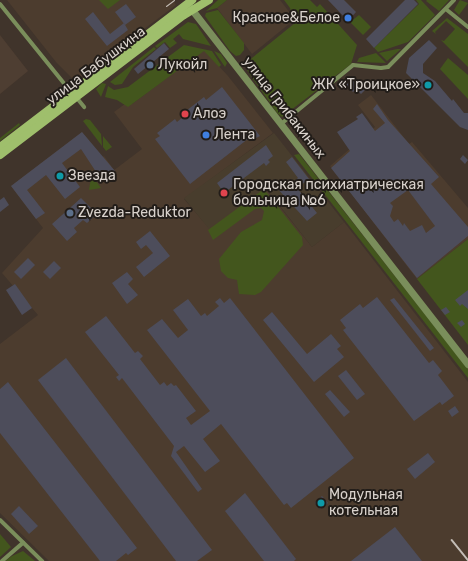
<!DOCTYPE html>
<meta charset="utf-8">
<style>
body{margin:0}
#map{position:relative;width:468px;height:561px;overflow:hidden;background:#40342b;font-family:Rubik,sans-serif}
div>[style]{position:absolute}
.built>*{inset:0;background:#4c3c2e}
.education>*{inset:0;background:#4e3e32}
.medical>*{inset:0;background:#483d2d}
.green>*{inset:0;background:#43561d}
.building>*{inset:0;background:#4d4d5b}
.minor>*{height:4px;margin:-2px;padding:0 2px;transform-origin:2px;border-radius:2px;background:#7a8e5b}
.tertiary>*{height:7px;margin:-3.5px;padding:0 3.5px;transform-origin:3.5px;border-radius:3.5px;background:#7a8e5b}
.secondary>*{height:8px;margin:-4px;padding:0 4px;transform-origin:4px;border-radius:4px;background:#9fbf6c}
.tram>*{height:1px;margin:-0.5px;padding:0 0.5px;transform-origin:0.5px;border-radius:0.5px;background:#c4bdb6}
.rail>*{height:1.5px;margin:-0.75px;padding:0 0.75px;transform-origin:0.75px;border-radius:0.75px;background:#c4bdb6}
.dots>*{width:11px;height:11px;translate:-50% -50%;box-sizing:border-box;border:2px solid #221d19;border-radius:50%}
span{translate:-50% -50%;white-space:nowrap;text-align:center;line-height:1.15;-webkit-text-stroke:4px #221d19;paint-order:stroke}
.poi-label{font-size:14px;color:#d9d2cc}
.right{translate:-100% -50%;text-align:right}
.left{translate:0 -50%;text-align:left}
.street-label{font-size:14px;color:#d9d2cc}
</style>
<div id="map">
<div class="built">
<div style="clip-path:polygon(7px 0,173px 0,176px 5px,75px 81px,56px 62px)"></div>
<div style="clip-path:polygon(227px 0,280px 0,290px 13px,289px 24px,252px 54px,217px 8px)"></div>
<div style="clip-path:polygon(204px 50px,228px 76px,273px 133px,184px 199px,209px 228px,264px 187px,312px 247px,344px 222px,468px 382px,468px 561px,49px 561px,0 513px,0 344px,38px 315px,2px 273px,43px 228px,11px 186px,82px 132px,102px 158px,104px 156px,114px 170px,117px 168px,142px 149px,114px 112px,129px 101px,132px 104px)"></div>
<div style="clip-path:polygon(371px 95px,409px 144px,412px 142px,468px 208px,468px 239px,417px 279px,330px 166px,375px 127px,358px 105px)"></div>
</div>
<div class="education">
<div style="clip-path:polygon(0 35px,28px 71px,0 94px)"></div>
</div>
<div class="medical">
<div style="clip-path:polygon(274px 133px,344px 222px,312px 247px,265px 187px,209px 229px,184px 198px)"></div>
</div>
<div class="green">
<div style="clip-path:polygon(99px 0,120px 0,108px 9px)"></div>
<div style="clip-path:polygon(218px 0,227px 0,217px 8px,206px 11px)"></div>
<div style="clip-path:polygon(284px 0,310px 0,317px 7px,320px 4px,357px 45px,351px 64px,282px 117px,277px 113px,247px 70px,256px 65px,256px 62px,247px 62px,295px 23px,290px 8px)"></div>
<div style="clip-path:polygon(416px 0,421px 0,435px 15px,408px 42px,378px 52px,367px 40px,374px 48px,419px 4px)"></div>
<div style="clip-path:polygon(449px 0,439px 11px,426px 1px,427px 0)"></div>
<div style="clip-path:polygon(460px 0,468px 3px,459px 15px,454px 10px)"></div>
<div style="clip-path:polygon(218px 10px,244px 43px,244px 50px,240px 55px,236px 56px,230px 51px,205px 16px,206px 13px)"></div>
<div style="clip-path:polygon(359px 15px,371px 27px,363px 35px,350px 22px)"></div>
<div style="clip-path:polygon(447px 18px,468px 34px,468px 67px,441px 40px,444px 41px,455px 29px,446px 21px,435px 32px,436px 34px,432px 31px)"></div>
<div style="clip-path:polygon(188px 22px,196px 24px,211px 46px,183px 39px,179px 34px,173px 39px,177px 43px,170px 48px,165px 42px,157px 48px,155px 46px)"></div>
<div style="clip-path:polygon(184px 45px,212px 51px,221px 65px,219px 67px,204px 51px,128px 107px,117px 100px,105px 97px,108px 86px,114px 90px,128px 87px)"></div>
<div style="clip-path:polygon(154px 47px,156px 49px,133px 67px,122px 84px,115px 85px,110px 82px)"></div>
<div style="clip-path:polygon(397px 49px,401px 49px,387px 61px,379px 53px)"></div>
<div style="clip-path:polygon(214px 51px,221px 54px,227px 63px,225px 67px)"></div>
<div style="clip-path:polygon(376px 53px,386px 63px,357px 62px,359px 58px)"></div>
<div style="clip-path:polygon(448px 58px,468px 75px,468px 99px,440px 69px)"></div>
<div style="clip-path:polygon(102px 83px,106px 84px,101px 97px,96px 89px)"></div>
<div style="clip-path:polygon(86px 119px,90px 120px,101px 134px,102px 146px,83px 121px)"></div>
<div style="clip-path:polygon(19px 123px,20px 125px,0 141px,0 138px)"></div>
<div style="clip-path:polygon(103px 136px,112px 147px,106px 151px,103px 147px)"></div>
<div style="clip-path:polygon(299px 154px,468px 369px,468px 378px,294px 155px)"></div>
<div style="clip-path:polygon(91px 177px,93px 177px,101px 188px,89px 190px)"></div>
<div style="clip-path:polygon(264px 189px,302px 237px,303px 245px,261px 292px,255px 295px,239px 294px,237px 280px,228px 278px,221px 271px,219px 259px,241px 232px,262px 220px,264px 211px,261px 208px,255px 209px,213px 240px,208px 230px)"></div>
<div style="clip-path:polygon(468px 239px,468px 345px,417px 279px)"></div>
<div style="clip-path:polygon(0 534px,11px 547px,0 557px)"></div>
<div style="clip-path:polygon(23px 551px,35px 561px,5px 561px,12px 556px)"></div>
</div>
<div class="building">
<div style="clip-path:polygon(328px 0,344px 0,356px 12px,348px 21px)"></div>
<div style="clip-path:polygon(405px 0,414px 0,418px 4px,374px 48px,366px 39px)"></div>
<div style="clip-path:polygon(126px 4px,136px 17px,125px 25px,115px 12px)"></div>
<div style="clip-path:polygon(93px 12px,110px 34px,124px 23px,128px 30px,107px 46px,85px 19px)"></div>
<div style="clip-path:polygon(429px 40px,437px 48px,423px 64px,423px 73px,435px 81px,452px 101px,453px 99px,464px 113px,468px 113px,468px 130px,460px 127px,406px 73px,409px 58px)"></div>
<div style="clip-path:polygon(164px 43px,169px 49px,138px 74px,134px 69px)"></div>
<div style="clip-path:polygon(354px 77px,366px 89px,361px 94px,356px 89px,353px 92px,346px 85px)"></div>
<div style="clip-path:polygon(222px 87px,260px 136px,256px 138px,253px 135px,190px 184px,155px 139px,160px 136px,157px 133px,175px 119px,177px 122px,184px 116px,182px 114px,204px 97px,206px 100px)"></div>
<div style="clip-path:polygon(evenodd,377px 104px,388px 120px,439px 177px,431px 184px,468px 227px,468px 236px,417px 278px,331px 168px,350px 151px,337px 132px,358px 119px,356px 117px,362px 113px,375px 131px,385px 123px,373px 109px,377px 104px,408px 190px,435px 226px,426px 233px,422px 225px,410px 231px,404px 223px,403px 226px,398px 219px,394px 222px,390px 216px,393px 206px,390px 203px,408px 190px)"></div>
<div style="clip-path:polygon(82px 132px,115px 171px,103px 180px,100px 178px,81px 149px,62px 163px,80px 187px,65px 199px,46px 175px,27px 190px,45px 213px,36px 219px,11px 186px)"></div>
<div style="clip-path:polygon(266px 145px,273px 156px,268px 160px,270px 162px,266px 166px,264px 163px,224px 193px,217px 183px)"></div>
<div style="clip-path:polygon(463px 155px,468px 160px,465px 164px,460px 159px)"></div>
<div style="clip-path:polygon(292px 157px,309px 179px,297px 188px,317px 213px,307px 221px,275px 186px,283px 191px,298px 178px,286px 162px)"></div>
<div style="clip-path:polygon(4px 197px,9px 205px,0 212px,0 200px)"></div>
<div style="clip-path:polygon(81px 198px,97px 214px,87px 223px,83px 220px,74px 228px,77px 232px,67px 241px,52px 224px)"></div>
<div style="clip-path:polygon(150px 231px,170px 256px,144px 277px,136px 267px,153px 253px,146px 245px,141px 249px,136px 242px)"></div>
<div style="clip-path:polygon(28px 258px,35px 265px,21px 279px,14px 272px)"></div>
<div style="clip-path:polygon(54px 261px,61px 268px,50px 279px,43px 272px)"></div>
<div style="clip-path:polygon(127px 272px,133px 279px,128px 284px,138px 295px,127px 304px,112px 283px)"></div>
<div style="clip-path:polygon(15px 284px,32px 308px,22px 315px,6px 290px)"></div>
<div style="clip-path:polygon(468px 290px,468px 309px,462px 304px,460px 306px,455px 300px)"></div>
<div style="clip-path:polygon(377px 297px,429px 363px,433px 360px,442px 371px,438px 375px,454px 396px,442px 405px,440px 402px,414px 421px,343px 330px,346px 328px,340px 320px,360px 304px,363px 308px)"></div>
<div style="clip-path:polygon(220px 298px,224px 303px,230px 298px,354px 458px,291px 508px,287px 503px,284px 505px,221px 424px,203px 439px,220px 461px,205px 472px,184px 446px,176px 452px,202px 489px,198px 492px,171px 456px,174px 446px,122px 378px,119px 381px,116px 377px,119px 375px,85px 332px,106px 316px,135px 353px,138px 351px,143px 356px,140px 359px,160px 385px,164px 382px,167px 386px,171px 383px,174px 386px,176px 385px,196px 411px,186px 418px,191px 425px,210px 411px,147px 330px,162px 319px,178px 338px,188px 330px,173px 310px,188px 299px,201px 316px,205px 313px,207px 316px,219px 306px,215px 302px)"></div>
<div style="clip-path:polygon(394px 298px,434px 348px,430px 351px,390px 300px)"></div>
<div style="clip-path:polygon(446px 307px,450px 312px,445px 315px,441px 310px)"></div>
<div style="clip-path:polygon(272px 312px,307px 354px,331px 334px,341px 346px,337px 349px,344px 357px,314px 382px,263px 320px)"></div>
<div style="clip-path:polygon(462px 320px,465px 324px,461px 327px,457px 323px)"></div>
<div style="clip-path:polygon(66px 358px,212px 550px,197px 561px,176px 561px,38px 380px)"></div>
<div style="clip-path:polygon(346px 370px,365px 394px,357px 400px,338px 376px)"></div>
<div style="clip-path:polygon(8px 382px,137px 548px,128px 555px,126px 553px,116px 561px,100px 561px,0 433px,0 389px)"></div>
<div style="clip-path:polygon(330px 390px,350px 412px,344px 417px,325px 394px)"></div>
<div style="clip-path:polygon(455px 406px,459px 412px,452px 417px,448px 411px)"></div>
<div style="clip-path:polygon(428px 453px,435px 462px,415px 479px,407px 469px)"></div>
<div style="clip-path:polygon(245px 493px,296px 559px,294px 561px,264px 561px,225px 511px)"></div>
<div style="clip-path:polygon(322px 496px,328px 503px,320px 509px,315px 503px)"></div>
<div style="clip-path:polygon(19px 506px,38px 526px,29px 534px,11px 514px)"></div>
<div style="clip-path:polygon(395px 527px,422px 561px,351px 561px)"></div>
</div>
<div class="minor">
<div style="left:0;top:4px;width:113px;rotate:51.1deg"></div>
<div style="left:447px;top:10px;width:27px;rotate:39deg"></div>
<div style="left:76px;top:97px;width:13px;rotate:51deg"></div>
<div style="left:281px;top:124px;width:93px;rotate:-39.3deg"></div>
<div style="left:353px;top:65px;width:28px;rotate:6deg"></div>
<div style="left:381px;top:68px;width:7px;rotate:-8deg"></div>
<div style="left:388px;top:67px;width:94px;rotate:-45.4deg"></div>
<div style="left:0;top:520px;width:59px;rotate:44.3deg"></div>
<div style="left:2px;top:561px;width:28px;rotate:-41deg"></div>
</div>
<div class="tertiary">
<div style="left:189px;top:6px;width:454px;rotate:52.1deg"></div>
</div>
<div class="secondary">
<div style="left:0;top:147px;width:242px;rotate:-37.4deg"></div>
<div style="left:0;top:155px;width:231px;rotate:-37.3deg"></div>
<div style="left:184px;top:15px;width:29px;rotate:-31deg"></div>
</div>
<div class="tram">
<div style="left:166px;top:6px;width:10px;rotate:-37deg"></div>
</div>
<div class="rail">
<div style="left:452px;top:540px;width:26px;rotate:51deg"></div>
</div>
<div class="dots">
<div style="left:348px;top:18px;background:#3f7fe0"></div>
<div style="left:150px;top:65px;background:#5c6f8a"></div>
<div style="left:428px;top:85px;background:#0f9aa8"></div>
<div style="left:185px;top:114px;background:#e0444e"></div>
<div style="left:206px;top:135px;background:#3f7fe0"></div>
<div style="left:60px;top:176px;background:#0f9aa8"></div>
<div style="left:224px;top:193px;background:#e0444e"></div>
<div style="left:70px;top:213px;background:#5c6f8a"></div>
<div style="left:321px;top:503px;background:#0f9aa8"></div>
</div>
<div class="poi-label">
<span class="right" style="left:340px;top:18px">Красное&amp;Белое</span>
<span class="left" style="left:158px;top:65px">Лукойл</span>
<span class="right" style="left:420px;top:85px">ЖК «Троицкое»</span>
<span class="left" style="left:193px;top:114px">Алоэ</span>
<span class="left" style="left:214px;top:135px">Лента</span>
<span class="left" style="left:68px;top:176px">Звезда</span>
<span class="left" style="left:233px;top:193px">Городская психиатрическая<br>больница №6</span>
<span class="left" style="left:78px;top:213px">Zvezda-Reduktor</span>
<span class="left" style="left:329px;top:503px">Модульная<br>котельная</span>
</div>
<div class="street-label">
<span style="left:96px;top:66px;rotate:-37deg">улица Бабушкина</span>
<span style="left:284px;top:108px;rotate:52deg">улица Грибакиных</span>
</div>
</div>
